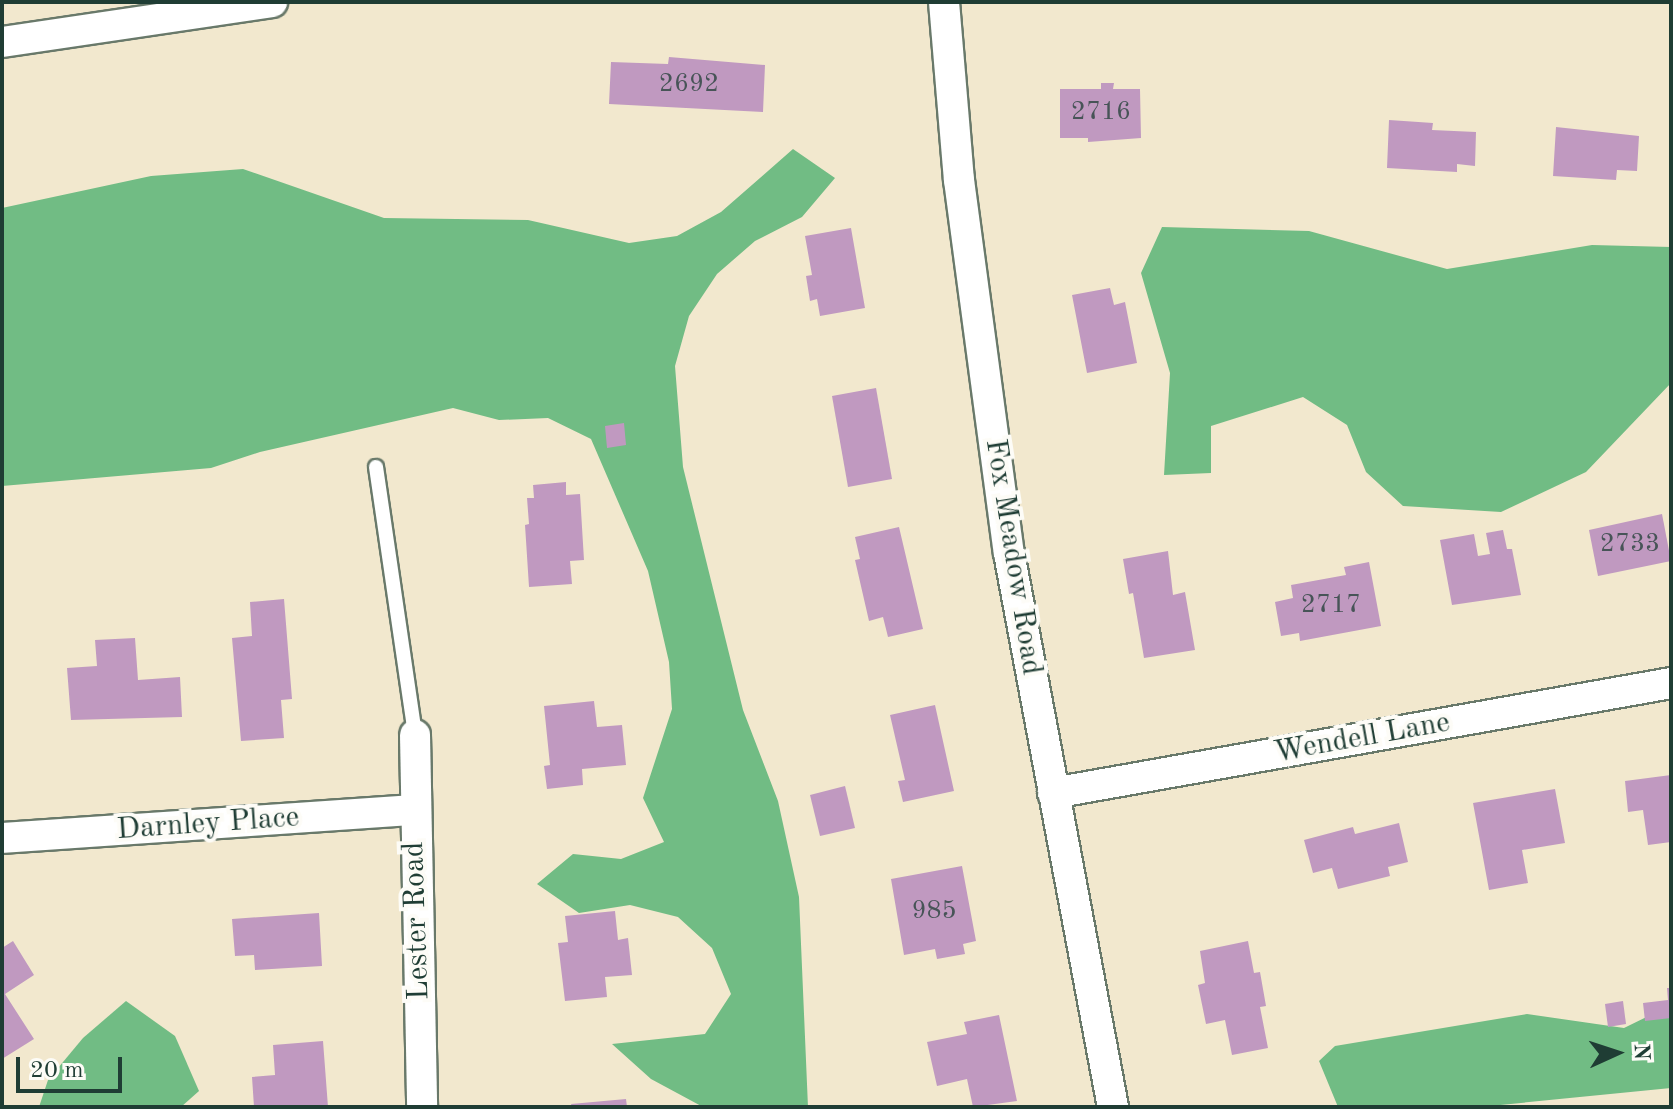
<!DOCTYPE html>
<style>
body{margin:0}
#map{position:relative;width:1673px;height:1109px;overflow:hidden;background:#f2e8ce;font-family:"Old Standard TT",serif}
div>[style]{position:absolute}
.forest>*{inset:0;background:#71bc84}
.building>*{inset:0;background:#c099c0}
.roads{filter:drop-shadow(2px 0 #69796a) drop-shadow(-2px 0 #69796a) drop-shadow(0 2px #69796a) drop-shadow(0 -2px #69796a)}
.lane>*{height:14px;margin:-7px;padding:0 7px;transform-origin:7px;border-radius:7px;background:#fff}
.street>*{height:30px;margin:-15px;padding:0 15px;transform-origin:15px;border-radius:15px;background:#fff}
span{translate:-50% -50%;white-space:nowrap;text-align:center;line-height:1.15;-webkit-text-stroke:8px #fdfcf7;paint-order:stroke}
.number-label{font-size:26px;color:#475457}
.number-label span{-webkit-text-stroke-width:0}
.street-label{font-size:30px;color:#1f3d34}
.frame{position:absolute;inset:0;border:4px solid #1f3d34;pointer-events:none}
.north{position:absolute;left:1577px;top:1013px;width:80px;height:80px;-webkit-text-stroke:6px #fdfcf7;paint-order:stroke;rotate:87deg;font-size:22px;font-weight:700;line-height:32px;text-align:center;color:#1f3d34}
.north::after{content:'';display:block;margin:auto;width:28px;height:36px;background:#1f3d34;clip-path:polygon(50% 0,100% 100%,50% 72%,0 100%)}
.scale{position:absolute;left:16px;top:1057px;width:106px;height:36px;box-sizing:border-box;border:4px solid #1f3d34;border-top:0;padding-left:10px;font-size:24px;line-height:28px;white-space:nowrap;color:#1f3d34;-webkit-text-stroke:6px #fdfcf7;paint-order:stroke}
</style>
<div id="map">
<div class="forest">
<div style="clip-path:polygon(793px 149px,835px 178px,802px 217px,755px 241px,717px 274px,689px 316px,675px 366px,683px 467px,743px 710px,778px 801px,799px 897px,808px 1107px,703px 1107px,651px 1079px,612px 1044px,705px 1034px,731px 994px,712px 948px,678px 917px,630px 905px,579px 913px,537px 884px,573px 854px,621px 859px,664px 842px,643px 798px,672px 709px,669px 662px,648px 571px,591px 439px,548px 418px,499px 420px,453px 408px,260px 452px,211px 468px,2px 486px,2px 208px,151px 176px,243px 169px,384px 218px,528px 220px,629px 243px,677px 236px,721px 212px)"></div>
<div style="clip-path:polygon(1162px 227px,1309px 231px,1447px 269px,1592px 245px,1671px 247px,1671px 383px,1586px 472px,1501px 512px,1403px 506px,1366px 472px,1347px 425px,1303px 397px,1211px 426px,1211px 473px,1164px 475px,1170px 373px,1141px 273px)"></div>
<div style="clip-path:polygon(126px 1001px,175px 1036px,199px 1091px,181px 1107px,39px 1107px,48px 1080px,83px 1038px)"></div>
<div style="clip-path:polygon(1671px 1005px,1671px 1088px,1480px 1107px,1338px 1107px,1319px 1061px,1335px 1046px,1527px 1014px,1624px 1028px)"></div>
</div>
<div class="building">
<div style="clip-path:polygon(669px 57px,765px 65px,763px 112px,609px 104px,611px 62px,668px 64px)"></div>
<div style="clip-path:polygon(1101px 83px,1114px 83px,1113px 89px,1140px 89px,1141px 138px,1088px 142px,1088px 138px,1060px 138px,1060px 89px,1101px 89px)"></div>
<div style="clip-path:polygon(1389px 120px,1433px 123px,1432px 130px,1476px 132px,1475px 166px,1457px 164px,1457px 172px,1387px 168px)"></div>
<div style="clip-path:polygon(1556px 127px,1639px 136px,1637px 171px,1617px 170px,1616px 180px,1553px 176px)"></div>
<div style="clip-path:polygon(851px 228px,865px 308px,820px 316px,817px 299px,810px 301px,806px 276px,812px 275px,805px 236px)"></div>
<div style="clip-path:polygon(1110px 288px,1114px 305px,1125px 302px,1137px 363px,1087px 373px,1072px 295px)"></div>
<div style="clip-path:polygon(876px 388px,892px 479px,848px 487px,832px 396px)"></div>
<div style="clip-path:polygon(624px 423px,626px 445px,607px 448px,605px 426px)"></div>
<div style="clip-path:polygon(566px 482px,566px 495px,580px 494px,584px 560px,570px 561px,572px 584px,529px 587px,525px 525px,529px 524px,527px 498px,534px 498px,533px 485px)"></div>
<div style="clip-path:polygon(1662px 514px,1671px 561px,1598px 576px,1589px 530px)"></div>
<div style="clip-path:polygon(899px 527px,923px 629px,888px 637px,883px 617px,869px 621px,855px 560px,860px 559px,855px 537px)"></div>
<div style="clip-path:polygon(1503px 530px,1507px 549px,1512px 549px,1521px 595px,1452px 605px,1440px 540px,1474px 534px,1478px 556px,1490px 554px,1486px 533px)"></div>
<div style="clip-path:polygon(1168px 551px,1173px 595px,1185px 592px,1195px 650px,1144px 658px,1133px 593px,1129px 594px,1123px 559px)"></div>
<div style="clip-path:polygon(1369px 562px,1381px 626px,1300px 641px,1299px 633px,1281px 636px,1275px 602px,1293px 598px,1291px 585px,1346px 575px,1344px 567px)"></div>
<div style="clip-path:polygon(284px 599px,292px 699px,281px 700px,284px 738px,241px 741px,232px 638px,252px 636px,250px 602px)"></div>
<div style="clip-path:polygon(135px 638px,138px 680px,180px 677px,182px 717px,71px 720px,67px 668px,97px 666px,95px 640px)"></div>
<div style="clip-path:polygon(594px 701px,597px 727px,622px 725px,626px 765px,582px 769px,583px 785px,547px 789px,544px 766px,550px 765px,544px 706px)"></div>
<div style="clip-path:polygon(935px 705px,954px 791px,903px 802px,898px 781px,905px 780px,890px 715px)"></div>
<div style="clip-path:polygon(1671px 775px,1671px 842px,1648px 845px,1643px 810px,1628px 812px,1625px 781px)"></div>
<div style="clip-path:polygon(845px 786px,855px 828px,820px 836px,810px 795px)"></div>
<div style="clip-path:polygon(1555px 789px,1565px 843px,1522px 850px,1528px 883px,1489px 890px,1473px 803px)"></div>
<div style="clip-path:polygon(1399px 823px,1408px 862px,1388px 867px,1390px 876px,1338px 889px,1332px 868px,1313px 873px,1304px 840px,1353px 827px,1355px 834px)"></div>
<div style="clip-path:polygon(962px 866px,976px 941px,963px 944px,965px 954px,937px 959px,935px 949px,904px 955px,891px 879px)"></div>
<div style="clip-path:polygon(615px 911px,618px 940px,628px 938px,632px 975px,605px 977px,607px 997px,565px 1001px,558px 943px,568px 942px,565px 916px)"></div>
<div style="clip-path:polygon(319px 913px,322px 966px,255px 970px,254px 955px,235px 956px,232px 919px)"></div>
<div style="clip-path:polygon(13px 941px,34px 975px,5px 994px,34px 1039px,2px 1059px,2px 948px)"></div>
<div style="clip-path:polygon(1248px 941px,1254px 973px,1260px 972px,1266px 1006px,1260px 1007px,1268px 1048px,1232px 1055px,1225px 1020px,1206px 1024px,1198px 985px,1205px 983px,1200px 951px)"></div>
<div style="clip-path:polygon(1667px 988px,1671px 988px,1671px 1018px,1645px 1021px,1643px 1003px,1668px 1000px)"></div>
<div style="clip-path:polygon(1623px 1001px,1626px 1024px,1608px 1027px,1605px 1004px)"></div>
<div style="clip-path:polygon(999px 1015px,1017px 1101px,973px 1107px,967px 1079px,937px 1086px,927px 1042px,967px 1034px,964px 1022px)"></div>
<div style="clip-path:polygon(323px 1041px,328px 1107px,254px 1107px,252px 1077px,275px 1075px,273px 1045px)"></div>
<div style="clip-path:polygon(626px 1099px,627px 1107px,572px 1107px,571px 1104px)"></div>
</div>
<div class="roads">
<div class="lane">
<div style="left:376px;top:467px;width:271px;rotate:81.7deg"></div>
</div>
<div class="street">
<div style="left:944px;top:2px;width:179px;rotate:85.2deg"></div>
<div style="left:959px;top:180px;width:376px;rotate:82.4deg"></div>
<div style="left:1009px;top:553px;width:564px;rotate:79.37deg"></div>
<div style="left:2px;top:42px;width:273px;rotate:-8.4deg"></div>
<div style="left:415px;top:735px;width:372px;rotate:88.9deg"></div>
<div style="left:1053px;top:793px;width:628px;rotate:-10.09deg"></div>
<div style="left:2px;top:838px;width:413px;rotate:-3.9deg"></div>
</div>
</div>
<div class="number-label">
<span style="left:689px;top:85px">2692</span>
<span style="left:1101px;top:113px">2716</span>
<span style="left:1630px;top:545px">2733</span>
<span style="left:1331px;top:606px">2717</span>
<span style="left:934px;top:912px">985</span>
</div>
<div class="street-label">
<span style="left:1013px;top:557px;rotate:81deg">Fox Meadow Road</span>
<span style="left:1362px;top:738px;rotate:-10deg">Wendell Lane</span>
<span style="left:208px;top:824px;rotate:-4deg">Darnley Place</span>
<span style="left:417px;top:921px;rotate:-92deg">Lester Road</span>
</div>
<div class="frame"></div>
<div class="north">N</div>
<div class="scale">20 m</div>
</div>
